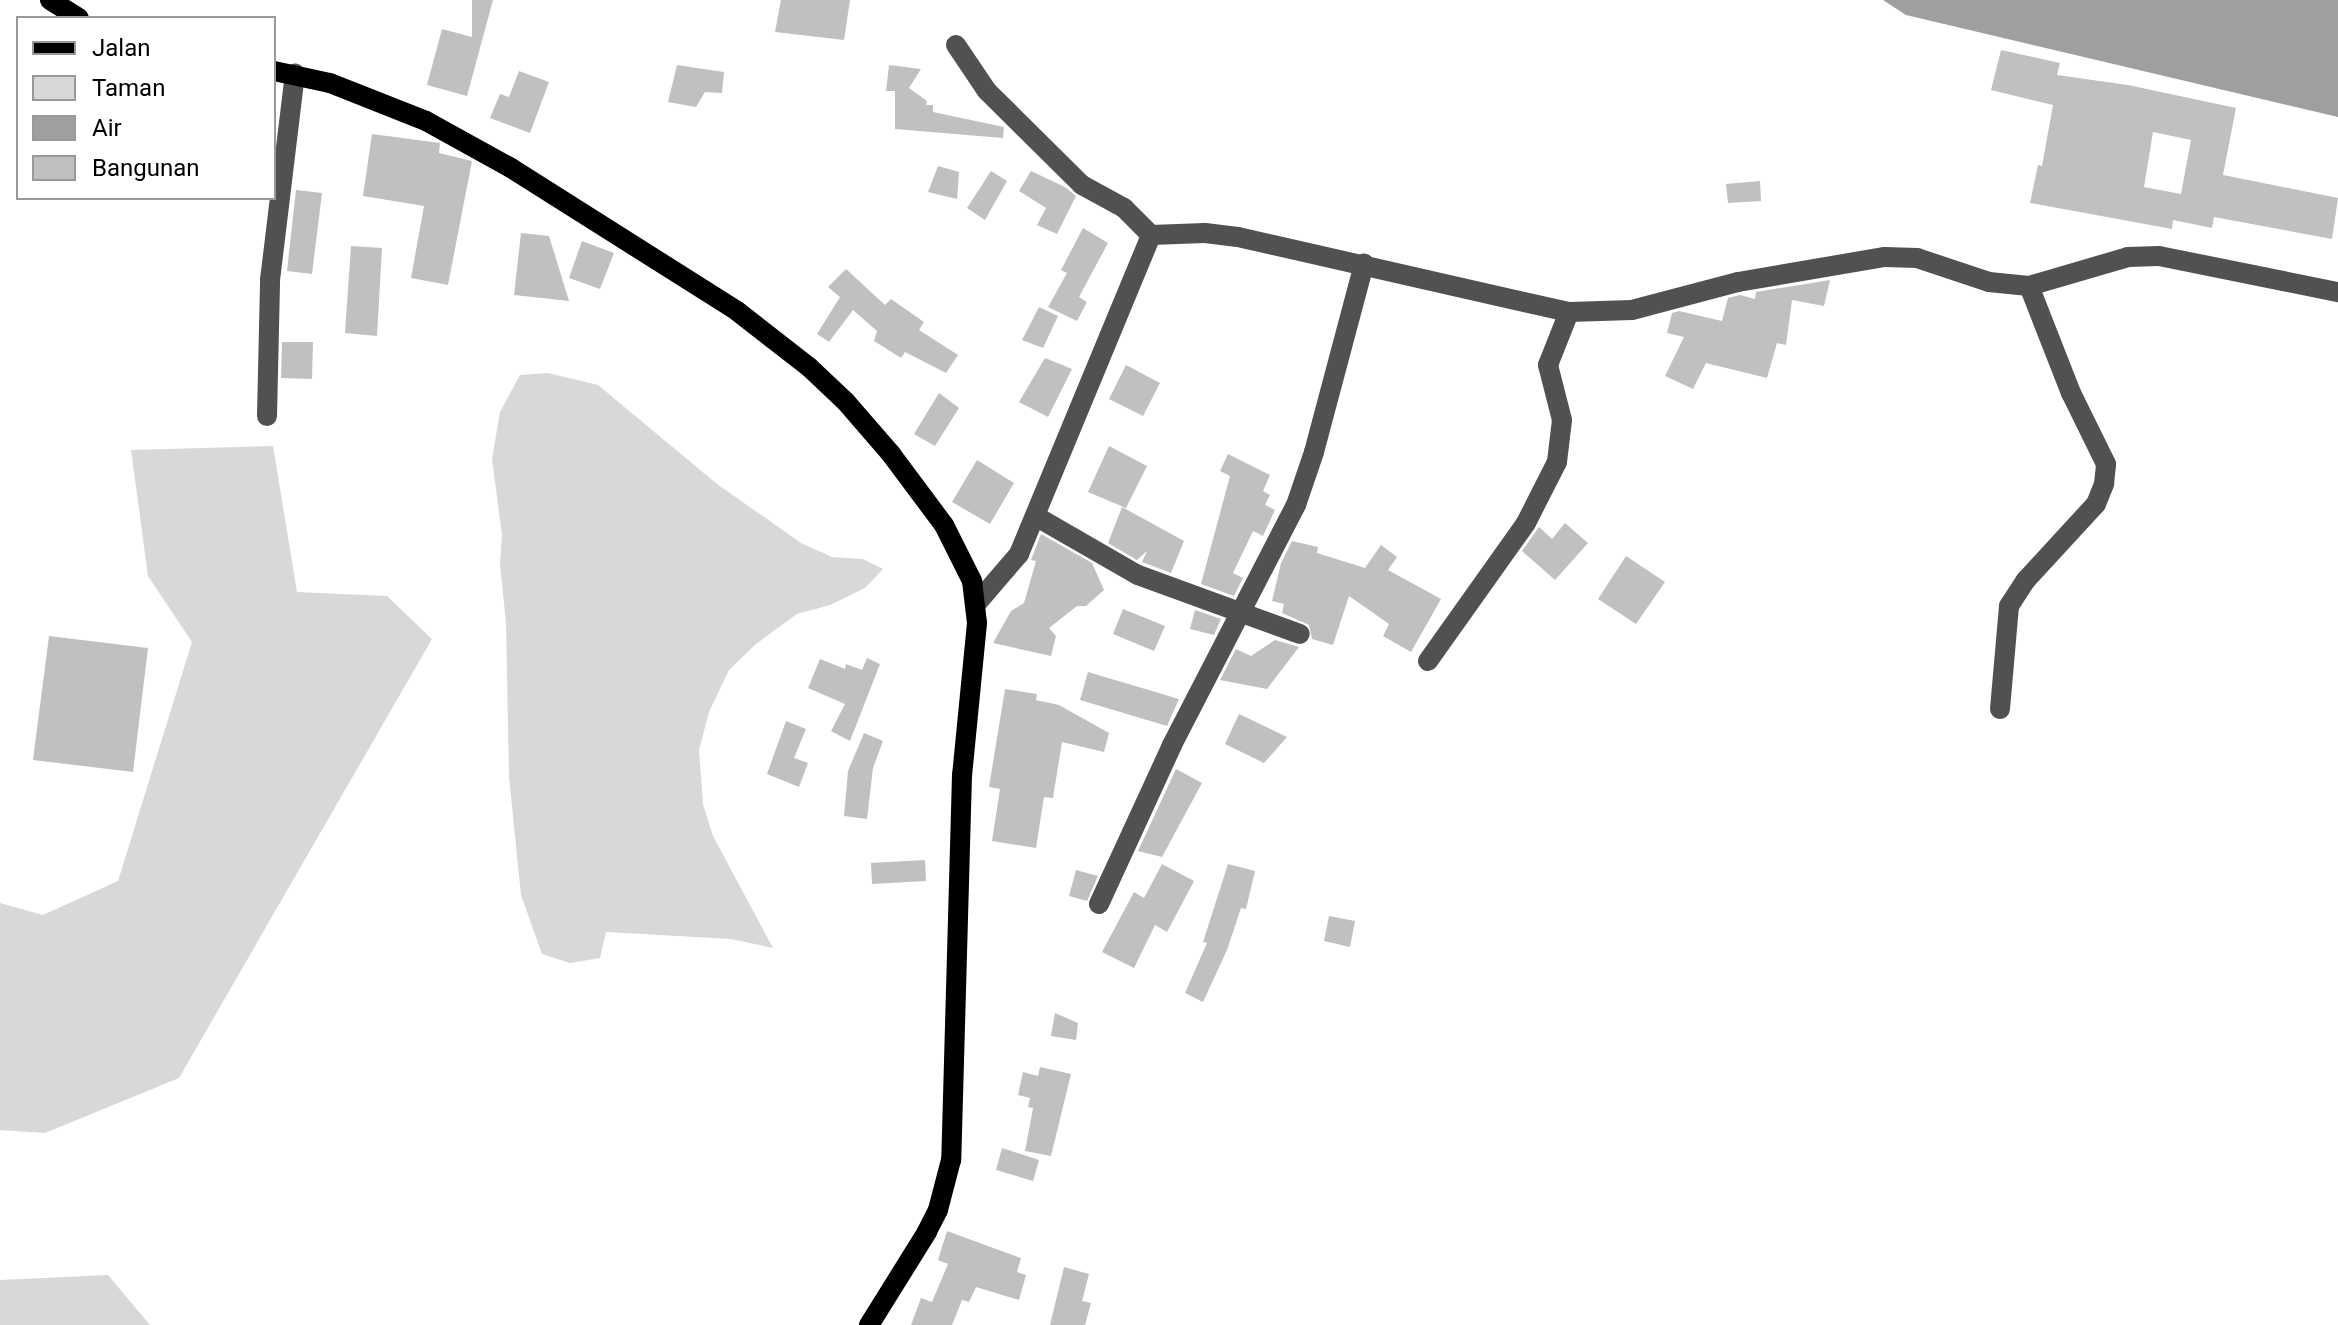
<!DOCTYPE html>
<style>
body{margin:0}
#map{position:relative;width:2338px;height:1325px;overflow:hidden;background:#fff;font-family:Roboto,sans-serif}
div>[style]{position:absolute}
.green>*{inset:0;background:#d8d8d8}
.water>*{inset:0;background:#9f9f9f}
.building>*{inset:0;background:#c0c0c0}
.minor>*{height:20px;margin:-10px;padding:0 10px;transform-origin:10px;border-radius:10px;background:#515151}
.major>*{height:20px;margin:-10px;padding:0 10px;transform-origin:10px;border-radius:10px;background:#000}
span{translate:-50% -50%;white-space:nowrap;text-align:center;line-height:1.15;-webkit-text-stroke:8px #fff;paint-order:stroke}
.legend{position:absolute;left:16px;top:16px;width:260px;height:184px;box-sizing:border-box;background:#fff;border:2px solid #999;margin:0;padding:10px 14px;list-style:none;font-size:24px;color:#000}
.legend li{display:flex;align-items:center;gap:16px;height:40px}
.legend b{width:40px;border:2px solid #999}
</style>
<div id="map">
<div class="green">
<div style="clip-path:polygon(548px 373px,598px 385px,717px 484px,801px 543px,832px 557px,863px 559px,883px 569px,865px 588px,830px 605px,797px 614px,756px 644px,729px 670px,709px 712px,699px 750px,703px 804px,713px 836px,773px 948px,731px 939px,606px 932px,600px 958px,570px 963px,542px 954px,521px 895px,509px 777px,506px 623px,500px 564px,502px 535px,492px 459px,500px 412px,520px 375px)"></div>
<div style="clip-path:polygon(273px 446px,297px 592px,387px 596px,432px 639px,179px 1078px,45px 1133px,0 1130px,0 903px,43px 915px,118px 881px,192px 642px,148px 576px,131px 450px)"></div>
<div style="clip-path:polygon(108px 1275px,150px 1325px,0 1325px,0 1280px)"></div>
</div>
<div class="water">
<div style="clip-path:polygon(1883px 0,2338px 0,2338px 117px,1906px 15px)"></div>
</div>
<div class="building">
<div style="clip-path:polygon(472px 0,493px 0,467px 96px,427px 85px,442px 29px,472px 37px)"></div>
<div style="clip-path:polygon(781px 0,850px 0,844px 40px,775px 32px)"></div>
<div style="clip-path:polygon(evenodd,2001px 50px,2060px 63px,2057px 75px,2128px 85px,2236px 108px,2223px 175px,2338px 198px,2332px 239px,2214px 217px,2212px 228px,2173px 220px,2172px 229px,2030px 203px,2038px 165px,2042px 166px,2053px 105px,1991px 90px,2001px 50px,2153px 132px,2191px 140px,2181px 194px,2144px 187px,2153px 132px)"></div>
<div style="clip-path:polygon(677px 65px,724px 72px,722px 93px,705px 92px,696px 107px,668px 102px)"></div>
<div style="clip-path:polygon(889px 65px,921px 69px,909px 88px,927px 101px,926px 105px,933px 105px,933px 112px,1004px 127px,1003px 138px,895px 129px,895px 91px,886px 91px)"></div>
<div style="clip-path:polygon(519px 71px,549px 82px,530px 133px,490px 118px,500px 94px,509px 97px)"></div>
<div style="clip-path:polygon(372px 134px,440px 143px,439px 153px,472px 161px,448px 285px,411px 278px,424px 206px,363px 196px)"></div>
<div style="clip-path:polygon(938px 166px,959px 172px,957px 199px,928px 192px)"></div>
<div style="clip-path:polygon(991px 171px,1007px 181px,985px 220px,967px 208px)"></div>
<div style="clip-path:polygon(1031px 171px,1065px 187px,1076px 196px,1057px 234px,1037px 225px,1046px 208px,1019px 191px)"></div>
<div style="clip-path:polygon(1760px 181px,1761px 201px,1728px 203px,1726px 184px)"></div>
<div style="clip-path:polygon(296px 190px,322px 193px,312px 274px,287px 271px)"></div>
<div style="clip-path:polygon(1083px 228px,1108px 243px,1079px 297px,1087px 302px,1077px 321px,1048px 307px,1067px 273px,1061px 270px)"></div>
<div style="clip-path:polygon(521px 233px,549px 236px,569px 301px,514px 295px)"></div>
<div style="clip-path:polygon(582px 241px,614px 253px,600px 289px,569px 278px)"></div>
<div style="clip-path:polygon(351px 246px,382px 248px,377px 336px,345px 333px)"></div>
<div style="clip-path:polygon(846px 269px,885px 305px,891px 299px,924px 322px,919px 330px,958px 355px,946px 373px,905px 352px,901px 358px,874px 341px,877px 331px,853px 310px,829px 342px,817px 334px,840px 297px,828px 287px)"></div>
<div style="clip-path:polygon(1830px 280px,1824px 306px,1792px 300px,1786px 345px,1777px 343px,1767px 378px,1706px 363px,1693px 389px,1665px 376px,1684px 337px,1667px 333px,1672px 313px,1679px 311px,1722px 321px,1728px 298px,1740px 295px,1755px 299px,1756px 292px)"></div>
<div style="clip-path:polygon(1039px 307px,1058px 316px,1043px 348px,1022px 340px)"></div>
<div style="clip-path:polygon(282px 342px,313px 342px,312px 379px,281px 378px)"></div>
<div style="clip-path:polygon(1045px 358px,1072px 369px,1048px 417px,1019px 402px)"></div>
<div style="clip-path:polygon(1126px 365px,1160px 383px,1143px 416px,1109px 399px)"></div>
<div style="clip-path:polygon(939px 393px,959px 408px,935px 446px,914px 434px)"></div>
<div style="clip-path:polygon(1109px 446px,1147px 466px,1126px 508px,1088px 492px)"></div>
<div style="clip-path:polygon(1228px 454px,1270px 475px,1263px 491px,1270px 495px,1265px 505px,1275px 510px,1263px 536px,1253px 531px,1233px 573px,1243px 578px,1234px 596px,1201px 584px,1230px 476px,1220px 471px)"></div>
<div style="clip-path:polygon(977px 460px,1014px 483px,990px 524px,952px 502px)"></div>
<div style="clip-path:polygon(1122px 507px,1184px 541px,1171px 573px,1142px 562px,1147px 551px,1137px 560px,1108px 543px)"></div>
<div style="clip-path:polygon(1565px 523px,1588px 543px,1555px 580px,1522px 551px,1539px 527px,1552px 539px)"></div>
<div style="clip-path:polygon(1041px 534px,1092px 563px,1104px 590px,1086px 606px,1077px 606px,1049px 628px,1056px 636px,1051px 656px,993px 643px,1011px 611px,1024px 603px,1036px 561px,1031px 560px)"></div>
<div style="clip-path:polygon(1292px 541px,1318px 547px,1317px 553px,1365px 568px,1381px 545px,1397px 557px,1388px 570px,1441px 599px,1411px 652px,1383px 636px,1389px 624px,1349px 596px,1333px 645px,1312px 639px,1309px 625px,1282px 613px,1284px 604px,1272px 601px,1281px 563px)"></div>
<div style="clip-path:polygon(1626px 556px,1665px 582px,1636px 624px,1598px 599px)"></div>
<div style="clip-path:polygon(1123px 609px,1165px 626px,1154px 651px,1113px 634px)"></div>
<div style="clip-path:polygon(1195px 610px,1221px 619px,1214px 635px,1190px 629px)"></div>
<div style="clip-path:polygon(49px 636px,148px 648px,133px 772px,33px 760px)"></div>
<div style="clip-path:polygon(1275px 640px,1299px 647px,1267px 689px,1220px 680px,1236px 649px,1251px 656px)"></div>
<div style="clip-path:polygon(867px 658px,880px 664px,850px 741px,831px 731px,845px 704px,808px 688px,820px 659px,845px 669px,846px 664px,862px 670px)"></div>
<div style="clip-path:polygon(1088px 672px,1179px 699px,1167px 726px,1080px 700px)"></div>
<div style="clip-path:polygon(1005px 689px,1037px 694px,1036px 700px,1059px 705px,1109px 733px,1104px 752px,1062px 742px,1053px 798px,1044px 797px,1036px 848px,992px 841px,1000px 789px,989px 787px)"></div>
<div style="clip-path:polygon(1239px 714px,1287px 737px,1264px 763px,1225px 744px)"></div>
<div style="clip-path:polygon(786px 721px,806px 729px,794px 758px,808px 763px,799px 787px,767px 774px)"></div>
<div style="clip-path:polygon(864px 733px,883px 741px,873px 768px,867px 819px,844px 816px,848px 771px)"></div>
<div style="clip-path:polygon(1176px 769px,1202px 783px,1162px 857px,1138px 851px)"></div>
<div style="clip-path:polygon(925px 860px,926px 881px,872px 884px,871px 863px)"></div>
<div style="clip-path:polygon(1162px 864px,1194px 881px,1167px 932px,1155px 925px,1134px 968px,1102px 952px,1134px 892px,1144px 898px)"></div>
<div style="clip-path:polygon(1228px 864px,1255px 871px,1246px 909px,1241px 908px,1227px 950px,1203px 1002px,1185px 993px,1207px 943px,1203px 942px)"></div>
<div style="clip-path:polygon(1076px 870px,1098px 876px,1087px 901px,1069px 896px)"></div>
<div style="clip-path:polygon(1329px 916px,1355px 921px,1350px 947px,1324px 941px)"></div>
<div style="clip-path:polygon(1055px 1013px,1078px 1023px,1076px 1040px,1051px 1036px)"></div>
<div style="clip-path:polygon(1040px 1067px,1071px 1074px,1051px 1156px,1025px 1151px,1033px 1108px,1028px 1107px,1030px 1098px,1018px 1095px,1023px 1072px,1038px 1076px)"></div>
<div style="clip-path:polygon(1002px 1148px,1039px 1160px,1033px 1181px,996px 1170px)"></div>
<div style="clip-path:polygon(947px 1231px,1021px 1258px,1017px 1272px,1026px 1275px,1019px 1300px,976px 1287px,969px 1302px,962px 1300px,952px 1325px,911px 1325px,921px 1298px,932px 1302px,948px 1264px,938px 1260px)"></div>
<div style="clip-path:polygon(1064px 1267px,1089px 1274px,1082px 1301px,1091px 1303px,1085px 1325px,1050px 1325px)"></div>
</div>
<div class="minor">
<div style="left:956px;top:45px;width:55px;rotate:56deg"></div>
<div style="left:987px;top:91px;width:134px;rotate:44.7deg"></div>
<div style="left:1082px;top:185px;width:48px;rotate:28.7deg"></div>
<div style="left:1124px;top:208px;width:38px;rotate:45deg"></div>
<div style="left:267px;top:416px;width:136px;rotate:-88.7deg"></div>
<div style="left:270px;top:280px;width:208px;rotate:-83.1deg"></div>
<div style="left:1037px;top:517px;width:116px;rotate:29.9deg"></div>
<div style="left:1138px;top:575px;width:172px;rotate:20deg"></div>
<div style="left:977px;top:603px;width:65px;rotate:-49.4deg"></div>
<div style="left:1019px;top:554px;width:345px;rotate:-67.5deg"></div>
<div style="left:1151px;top:235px;width:54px;rotate:-2.1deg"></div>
<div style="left:1205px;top:233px;width:33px;rotate:7deg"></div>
<div style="left:1238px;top:237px;width:339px;rotate:12.8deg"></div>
<div style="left:1569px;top:312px;width:63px;rotate:-1.8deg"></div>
<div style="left:1632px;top:310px;width:110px;rotate:-14.8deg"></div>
<div style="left:1738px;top:282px;width:149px;rotate:-9.7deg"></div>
<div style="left:1885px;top:257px;width:32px;rotate:2deg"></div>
<div style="left:1917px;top:258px;width:76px;rotate:18.4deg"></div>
<div style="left:1989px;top:282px;width:40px;rotate:5.7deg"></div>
<div style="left:2029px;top:286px;width:103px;rotate:-16.3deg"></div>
<div style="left:2128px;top:257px;width:31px;rotate:-2deg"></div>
<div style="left:2159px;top:256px;width:183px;rotate:11.4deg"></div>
<div style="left:1428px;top:661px;width:169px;rotate:-54.6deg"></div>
<div style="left:1526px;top:523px;width:68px;rotate:-63.1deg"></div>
<div style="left:1557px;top:462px;width:42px;rotate:-83.2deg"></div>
<div style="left:1562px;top:420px;width:57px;rotate:-104.3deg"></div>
<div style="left:1548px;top:365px;width:57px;rotate:-68.4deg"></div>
<div style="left:2000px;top:709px;width:103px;rotate:-85deg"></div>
<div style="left:2009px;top:606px;width:31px;rotate:-57deg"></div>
<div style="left:2026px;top:580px;width:103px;rotate:-47.4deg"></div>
<div style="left:2096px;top:504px;width:22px;rotate:-68deg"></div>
<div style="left:2104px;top:484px;width:20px;rotate:-84deg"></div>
<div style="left:2106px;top:464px;width:79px;rotate:-116.2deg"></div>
<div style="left:2071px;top:393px;width:115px;rotate:-111.4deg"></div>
<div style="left:1099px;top:904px;width:175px;rotate:-65.3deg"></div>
<div style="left:1172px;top:745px;width:270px;rotate:-62.7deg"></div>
<div style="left:1296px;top:505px;width:56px;rotate:-71.2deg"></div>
<div style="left:1314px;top:452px;width:195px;rotate:-75.1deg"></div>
</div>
<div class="major">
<div style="left:50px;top:0;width:34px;rotate:32deg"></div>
<div style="left:274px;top:71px;width:57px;rotate:12.1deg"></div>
<div style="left:330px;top:83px;width:103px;rotate:21.6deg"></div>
<div style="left:426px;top:121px;width:97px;rotate:28.9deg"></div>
<div style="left:511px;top:168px;width:267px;rotate:32.3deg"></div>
<div style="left:737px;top:311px;width:91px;rotate:37.9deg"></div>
<div style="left:809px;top:367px;width:51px;rotate:43.4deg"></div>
<div style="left:846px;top:402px;width:69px;rotate:49.1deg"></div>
<div style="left:891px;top:454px;width:89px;rotate:53.3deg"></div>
<div style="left:944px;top:525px;width:63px;rotate:63.4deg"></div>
<div style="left:972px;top:581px;width:42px;rotate:83.2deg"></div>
<div style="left:977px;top:623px;width:153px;rotate:95.6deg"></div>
<div style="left:962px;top:775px;width:385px;rotate:91.6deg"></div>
<div style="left:951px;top:1160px;width:52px;rotate:104.6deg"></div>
<div style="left:938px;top:1210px;width:25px;rotate:117deg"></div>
<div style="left:927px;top:1232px;width:110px;rotate:121.9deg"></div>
</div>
<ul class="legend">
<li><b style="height:10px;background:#000"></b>Jalan</li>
<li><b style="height:22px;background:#d8d8d8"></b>Taman</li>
<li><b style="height:22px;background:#9f9f9f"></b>Air</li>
<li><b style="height:22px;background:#c0c0c0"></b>Bangunan</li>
</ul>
</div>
